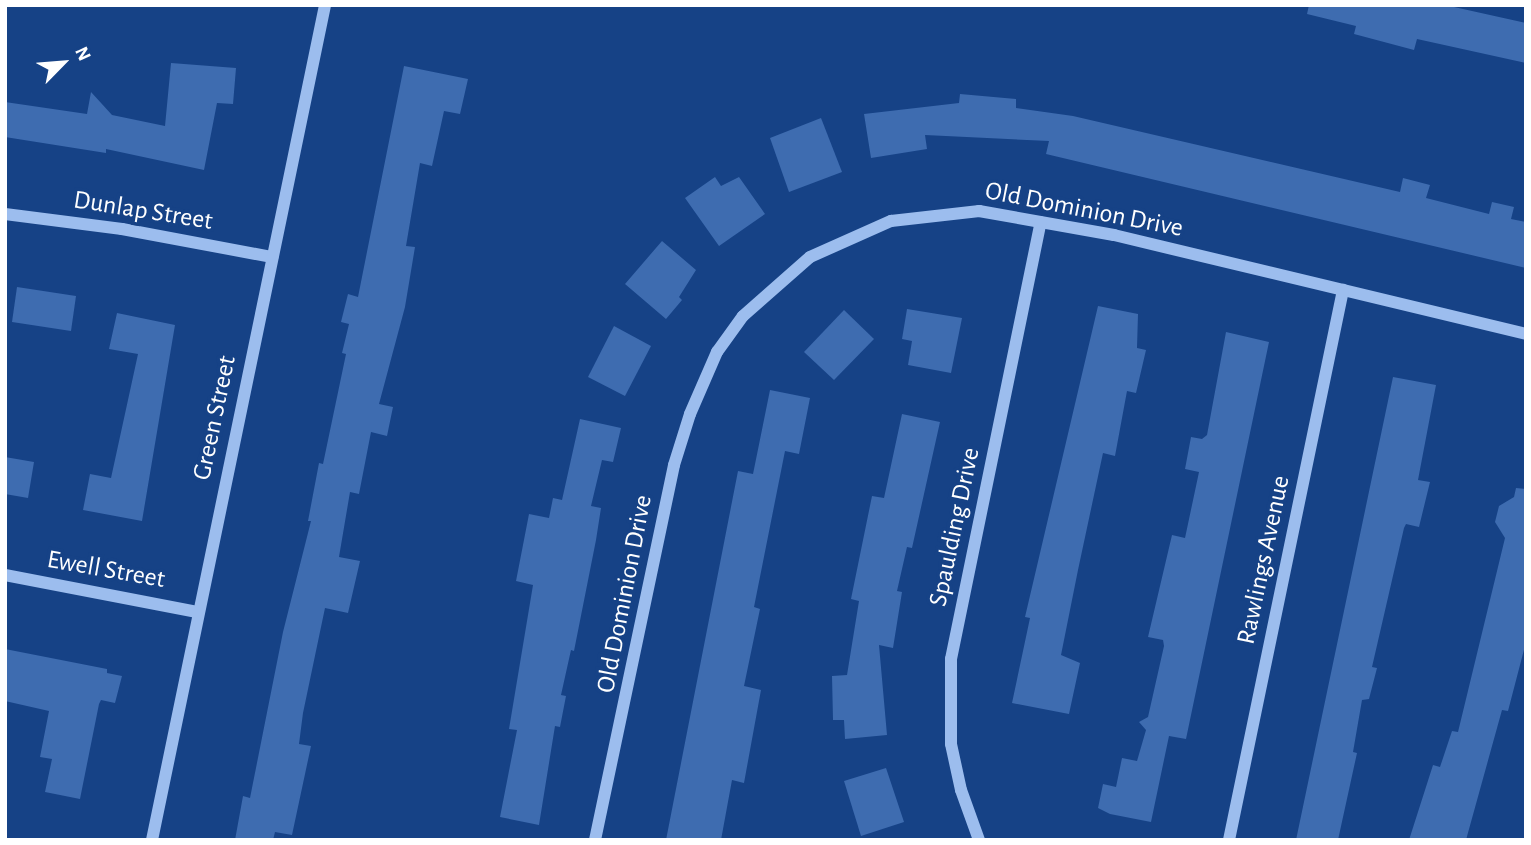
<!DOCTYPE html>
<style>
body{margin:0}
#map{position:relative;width:1531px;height:845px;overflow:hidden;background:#164286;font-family:"Alegreya Sans",sans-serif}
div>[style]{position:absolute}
.building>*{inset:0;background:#3e6cb0}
.minor>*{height:12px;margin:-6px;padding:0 6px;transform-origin:6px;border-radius:6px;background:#9cbdee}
span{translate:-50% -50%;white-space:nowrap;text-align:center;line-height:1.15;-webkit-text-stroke:7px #164286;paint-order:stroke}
.street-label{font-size:26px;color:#fff}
.frame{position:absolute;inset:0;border:7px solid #fff;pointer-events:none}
.north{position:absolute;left:28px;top:28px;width:70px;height:70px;-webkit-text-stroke:5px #164286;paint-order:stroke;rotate:65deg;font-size:19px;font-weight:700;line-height:28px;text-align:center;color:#fff}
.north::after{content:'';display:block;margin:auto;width:24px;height:32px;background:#fff;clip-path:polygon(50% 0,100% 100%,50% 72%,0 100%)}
</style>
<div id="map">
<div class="building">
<div style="clip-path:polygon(1309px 5px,1445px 5px,1526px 23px,1526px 63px,1417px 39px,1414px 50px,1354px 34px,1356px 26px,1307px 14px)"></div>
<div style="clip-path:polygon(171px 63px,236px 68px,233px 104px,217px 103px,204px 170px,106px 149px,106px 153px,5px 137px,5px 102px,87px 114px,91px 92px,112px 115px,165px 126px)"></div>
<div style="clip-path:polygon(404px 66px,468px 79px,460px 114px,444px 111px,432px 166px,420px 163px,406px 246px,415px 247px,405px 307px,379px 404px,393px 407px,387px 436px,371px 432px,359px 494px,350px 492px,339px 557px,360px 561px,348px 613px,325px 608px,303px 713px,299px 744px,311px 746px,292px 835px,275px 832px,273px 840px,235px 840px,243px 796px,250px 798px,283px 632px,311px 521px,308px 521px,319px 463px,323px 464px,346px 354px,342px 353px,349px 324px,341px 322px,348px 294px,358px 297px)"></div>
<div style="clip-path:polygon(960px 94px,1016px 99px,1016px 108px,1073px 116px,1400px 192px,1403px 178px,1430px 185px,1426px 198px,1489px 214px,1492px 202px,1514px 207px,1511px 219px,1526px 222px,1526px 268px,1046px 154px,1049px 141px,925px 135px,927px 149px,871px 158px,864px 114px,959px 103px)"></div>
<div style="clip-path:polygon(821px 118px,842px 172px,789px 192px,770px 138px)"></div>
<div style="clip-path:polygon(715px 177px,721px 186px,739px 177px,765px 214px,719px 246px,685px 198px)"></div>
<div style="clip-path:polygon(662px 241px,696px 270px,679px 297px,682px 300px,666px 319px,625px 284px)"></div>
<div style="clip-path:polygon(17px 287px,76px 296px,71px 331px,12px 322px)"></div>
<div style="clip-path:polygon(1098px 306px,1138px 314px,1137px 348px,1146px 350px,1136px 393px,1127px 391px,1115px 456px,1103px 453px,1078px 570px,1061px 655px,1080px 663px,1069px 714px,1012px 703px,1030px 618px,1025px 617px)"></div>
<div style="clip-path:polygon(907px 309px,962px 318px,951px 373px,908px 365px,912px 341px,902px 339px)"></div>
<div style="clip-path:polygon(844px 310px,874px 339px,834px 380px,804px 352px)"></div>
<div style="clip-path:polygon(117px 313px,175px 325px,142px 521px,83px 510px,90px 474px,111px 478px,138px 354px,109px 349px)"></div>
<div style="clip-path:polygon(614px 326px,651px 346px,625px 396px,588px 377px)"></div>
<div style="clip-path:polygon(1226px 332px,1269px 342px,1186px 739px,1169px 736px,1151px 822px,1110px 814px,1098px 808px,1103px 784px,1116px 787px,1122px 758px,1137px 761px,1146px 730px,1139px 722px,1148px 717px,1164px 646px,1163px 640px,1148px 637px,1172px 535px,1185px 538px,1199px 472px,1185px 469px,1191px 437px,1202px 439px,1207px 435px)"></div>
<div style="clip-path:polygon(1393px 377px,1436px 385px,1418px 480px,1430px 482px,1419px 527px,1406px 524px,1404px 528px,1372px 667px,1377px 668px,1369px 699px,1362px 700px,1353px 752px,1357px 753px,1338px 840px,1296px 840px)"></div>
<div style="clip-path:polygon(770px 390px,810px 398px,799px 454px,785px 451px,754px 607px,760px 609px,744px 686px,761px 690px,744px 783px,732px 780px,721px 840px,666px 840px,738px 471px,753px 474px)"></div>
<div style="clip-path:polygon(902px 414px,940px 422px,912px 548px,907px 547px,897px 591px,902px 592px,893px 648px,879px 645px,887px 735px,845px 739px,844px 720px,833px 720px,832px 676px,847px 675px,859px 601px,851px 599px,872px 496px,884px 498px)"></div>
<div style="clip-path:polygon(580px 419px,621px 428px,613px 462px,602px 460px,591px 506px,601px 508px,596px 540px,574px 651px,571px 650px,561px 695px,566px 696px,560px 727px,555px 726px,539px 825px,500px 817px,517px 730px,509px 729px,533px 585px,516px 581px,529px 514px,549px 518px,553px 498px,562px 500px)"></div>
<div style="clip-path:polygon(5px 457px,34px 462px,28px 498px,5px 494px)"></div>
<div style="clip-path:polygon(1516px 488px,1526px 489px,1526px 642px,1508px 711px,1502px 710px,1466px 840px,1409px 840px,1433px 765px,1440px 767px,1452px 731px,1458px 732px,1505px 538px,1495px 522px,1499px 506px,1514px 497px)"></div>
<div style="clip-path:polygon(5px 649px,107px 669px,107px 673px,122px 676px,115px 703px,101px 700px,99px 704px,80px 799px,45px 792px,52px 759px,40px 757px,49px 711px,5px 701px)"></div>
<div style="clip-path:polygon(886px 768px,904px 822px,861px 836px,844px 781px)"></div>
</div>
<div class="minor">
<div style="left:5px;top:214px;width:118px;rotate:7.3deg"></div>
<div style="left:122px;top:229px;width:153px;rotate:10.6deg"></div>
<div style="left:5px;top:575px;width:197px;rotate:10.9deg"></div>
<div style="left:152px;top:840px;width:853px;rotate:-78.29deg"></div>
<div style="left:595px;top:840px;width:383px;rotate:-78.1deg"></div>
<div style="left:674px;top:465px;width:53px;rotate:-72.6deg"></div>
<div style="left:690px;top:414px;width:68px;rotate:-66.5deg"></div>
<div style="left:717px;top:352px;width:44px;rotate:-54.2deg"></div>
<div style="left:743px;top:316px;width:89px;rotate:-41.4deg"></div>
<div style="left:810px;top:257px;width:89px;rotate:-24deg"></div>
<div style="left:891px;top:221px;width:89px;rotate:-6.5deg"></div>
<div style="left:979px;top:211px;width:137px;rotate:10.1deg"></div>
<div style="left:1114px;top:235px;width:424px;rotate:13.5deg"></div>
<div style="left:979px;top:840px;width:53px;rotate:-109.8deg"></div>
<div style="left:961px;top:790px;width:47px;rotate:-102.3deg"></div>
<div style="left:951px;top:744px;width:85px;rotate:-90deg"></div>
<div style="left:951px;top:659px;width:446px;rotate:-78.4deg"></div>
<div style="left:1229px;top:840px;width:562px;rotate:-78.29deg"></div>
</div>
<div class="street-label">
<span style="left:1084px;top:210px;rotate:11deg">Old Dominion Drive</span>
<span style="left:143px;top:211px;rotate:9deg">Dunlap Street</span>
<span style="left:215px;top:418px;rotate:-78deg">Green Street</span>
<span style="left:955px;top:527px;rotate:-78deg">Spaulding Drive</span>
<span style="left:1264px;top:560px;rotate:-78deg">Rawlings Avenue</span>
<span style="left:106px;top:570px;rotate:10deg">Ewell Street</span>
<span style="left:625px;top:594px;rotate:-79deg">Old Dominion Drive</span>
</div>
<div class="frame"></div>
<div class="north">N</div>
</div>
